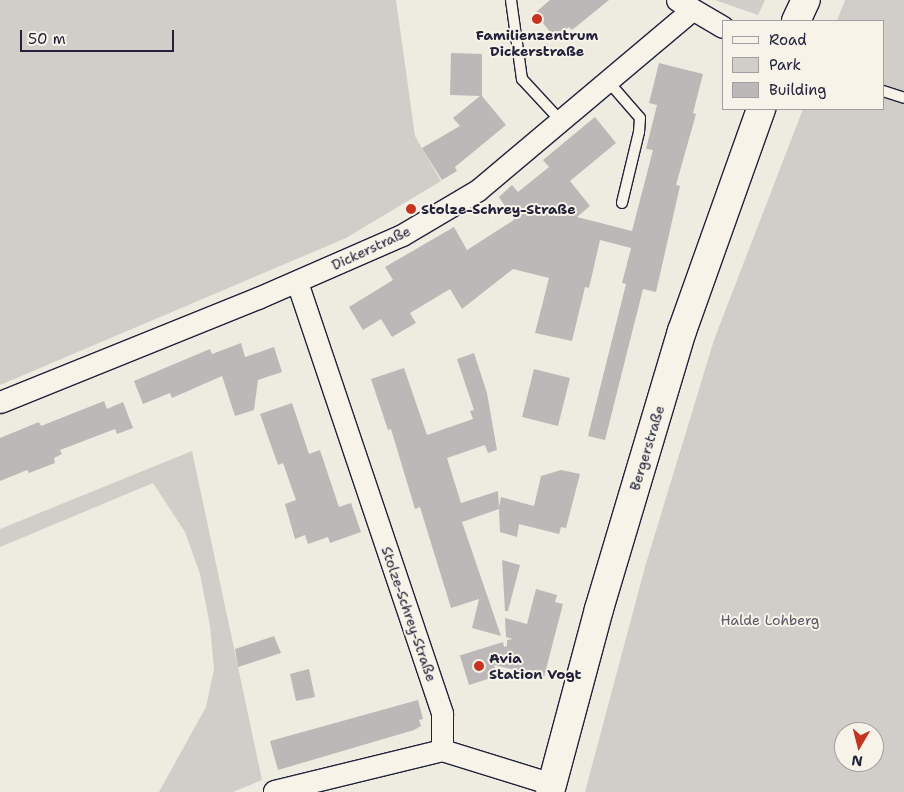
<!DOCTYPE html>
<meta charset="utf-8">
<style>
body{margin:0}
#map{position:relative;width:904px;height:792px;overflow:hidden;background:#eeebe1;font-family:"Shantell Sans",sans-serif}
div>[style]{position:absolute}
.green>*{inset:0;background:#d1cdc9}
.building>*{inset:0;background:#bbb8b7}
.roads{filter:drop-shadow(1px 0 #22223b) drop-shadow(-1px 0 #22223b) drop-shadow(0 1px #22223b) drop-shadow(0 -1px #22223b)}
.service>*{height:10px;margin:-5px;padding:0 5px;transform-origin:5px;border-radius:5px;background:#f7f3e8}
.minor>*{height:21px;margin:-10.5px;padding:0 10.5px;transform-origin:10.5px;border-radius:10.5px;background:#f7f3e8}
.secondary>*{height:28px;margin:-14px;padding:0 14px;transform-origin:14px;border-radius:14px;background:#f7f3e8}
.dots>*{width:14px;height:14px;translate:-50% -50%;box-sizing:border-box;border:2px solid #f7f3e8;border-radius:50%}
span{translate:-50% -50%;white-space:nowrap;text-align:center;line-height:1.15;-webkit-text-stroke:4px #f7f3e8;paint-order:stroke}
.poi-label{font-size:14px;color:#22223b;font-weight:700}
.left{translate:0 -50%;text-align:left}
.street-label{font-size:14px;color:#22223b}
.park-label{font-size:14px;color:#575566}
.legend{position:absolute;left:722px;top:20px;width:162px;height:90px;box-sizing:border-box;background:#f7f3e8;border:1px solid #a29fa3;margin:0;padding:6px 9px;list-style:none;font-size:15px;color:#22223b}
.legend li{display:flex;align-items:center;gap:10px;height:25px}
.legend b{width:25px;border:1px solid #a29fa3}
.north{position:absolute;left:834px;top:722px;width:50px;height:50px;box-sizing:border-box;background:#f7f3e8;border:1px solid #a29fa3;border-radius:50%;rotate:188deg;font-size:14px;font-weight:700;line-height:20px;text-align:center;color:#22223b}
.north::after{content:'';display:block;margin:auto;width:18px;height:22px;background:#c8321e;clip-path:polygon(50% 0,100% 100%,50% 72%,0 100%)}
.scale{position:absolute;left:20px;top:30px;width:154px;height:22px;box-sizing:border-box;border:2px solid #22223b;border-top:0;padding-left:6px;font-size:15px;line-height:18px;white-space:nowrap;color:#22223b;-webkit-text-stroke:4px #f7f3e8;paint-order:stroke}
</style>
<div id="map">
<div class="green">
<div style="clip-path:polygon(0 0,396px 0,415px 136px,441px 181px,346px 238px,0 385px)"></div>
<div style="clip-path:polygon(715px 0,765px 0,758px 15px)"></div>
<div style="clip-path:polygon(evenodd,845px 0,904px 0,904px 792px,585px 792px,645px 567px,714px 340px,803px 109px,883px 109px,883px 21px,837px 21px,845px 0,844px 732px,874px 732px,874px 762px,844px 762px,844px 732px)"></div>
<div style="clip-path:polygon(192px 451px,262px 780px,233px 792px,159px 792px,206px 707px,214px 669px,210px 626px,200px 574px,185px 532px,153px 483px,0 547px,0 529px)"></div>
</div>
<div class="building">
<div style="clip-path:polygon(550px 0,609px 0,572px 30px,569px 27px,555px 38px,535px 13px)"></div>
<div style="clip-path:polygon(451px 53px,482px 54px,482px 96px,506px 125px,455px 167px,457px 171px,442px 180px,422px 148px,460px 126px,453px 118px,480px 96px,450px 95px)"></div>
<div style="clip-path:polygon(659px 63px,703px 74px,693px 113px,696px 114px,676px 185px,680px 186px,656px 292px,643px 289px,605px 440px,588px 436px,626px 284px,622px 283px,631px 248px,600px 240px,589px 288px,585px 287px,572px 341px,535px 333px,549px 278px,513px 269px,462px 309px,450px 289px,410px 313px,416px 323px,392px 337px,381px 319px,363px 330px,349px 307px,393px 280px,385px 267px,454px 227px,467px 250px,514px 220px,499px 197px,512px 185px,518px 192px,549px 167px,543px 160px,595px 117px,616px 143px,570px 181px,590px 206px,577px 217px,632px 231px,653px 150px,646px 149px,657px 105px,649px 103px)"></div>
<div style="clip-path:polygon(241px 343px,245px 357px,274px 347px,282px 372px,258px 380px,254px 410px,235px 416px,222px 376px,172px 398px,170px 393px,143px 404px,134px 381px,210px 349px,212px 354px)"></div>
<div style="clip-path:polygon(474px 353px,487px 393px,497px 450px,488px 453px,485px 445px,447px 458px,461px 503px,498px 491px,499px 507px,501px 497px,534px 506px,541px 476px,561px 470px,580px 474px,566px 528px,561px 527px,559px 534px,519px 524px,517px 537px,500px 532px,499px 509px,462px 522px,501px 636px,472px 628px,479px 599px,451px 608px,420px 507px,415px 509px,391px 429px,388px 430px,371px 379px,404px 368px,427px 435px,473px 419px,470px 411px,474px 410px,457px 359px)"></div>
<div style="clip-path:polygon(534px 369px,570px 378px,558px 426px,522px 417px)"></div>
<div style="clip-path:polygon(104px 401px,107px 409px,123px 402px,133px 428px,117px 434px,115px 429px,60px 450px,62px 454px,54px 458px,55px 463px,29px 473px,27px 470px,0 481px,0 438px,39px 422px,41px 426px)"></div>
<div style="clip-path:polygon(292px 403px,309px 454px,320px 450px,339px 507px,351px 503px,361px 532px,330px 543px,328px 537px,308px 544px,305px 535px,295px 539px,285px 504px,296px 500px,283px 463px,278px 465px,260px 414px)"></div>
<div style="clip-path:polygon(502px 560px,520px 565px,508px 611px,505px 611px)"></div>
<div style="clip-path:polygon(536px 589px,557px 595px,555px 602px,563px 604px,544px 677px,494px 665px,497px 676px,469px 685px,460px 656px,458px 656px,503px 642px,504px 647px,507px 646px,507px 640px,513px 639px,506px 637px,505px 618px,527px 624px)"></div>
<div style="clip-path:polygon(274px 636px,281px 653px,238px 667px,235px 649px)"></div>
<div style="clip-path:polygon(309px 669px,315px 697px,296px 701px,290px 674px)"></div>
<div style="clip-path:polygon(418px 700px,423px 719px,419px 720px,421px 726px,414px 730px,278px 770px,270px 741px)"></div>
</div>
<div class="roads">
<div class="service">
<div style="left:511px;top:0;width:80px;rotate:82.1deg"></div>
<div style="left:522px;top:79px;width:56px;rotate:47.2deg"></div>
<div style="left:607px;top:80px;width:50px;rotate:49deg"></div>
<div style="left:640px;top:118px;width:14px;rotate:94deg"></div>
<div style="left:639px;top:132px;width:73px;rotate:103.5deg"></div>
<div style="left:883px;top:91px;width:22px;rotate:18deg"></div>
</div>
<div class="minor">
<div style="left:677px;top:0;width:53px;rotate:30.4deg"></div>
<div style="left:297px;top:282px;width:455px;rotate:71.4deg"></div>
<div style="left:442px;top:713px;width:37px;rotate:90deg"></div>
<div style="left:0;top:402px;width:278px;rotate:-22deg"></div>
<div style="left:258px;top:298px;width:157px;rotate:-23.6deg"></div>
<div style="left:402px;top:235px;width:88px;rotate:-30.6deg"></div>
<div style="left:478px;top:190px;width:280px;rotate:-40.1deg"></div>
<div style="left:274px;top:791px;width:173px;rotate:-13.7deg"></div>
<div style="left:442px;top:750px;width:115px;rotate:17.2deg"></div>
</div>
<div class="secondary">
<div style="left:796px;top:21px;width:23px;rotate:-65deg"></div>
<div style="left:550px;top:792px;width:189px;rotate:-75deg"></div>
<div style="left:599px;top:609px;width:290px;rotate:-73.4deg"></div>
<div style="left:682px;top:331px;width:236px;rotate:-70.4deg"></div>
</div>
</div>
<div class="dots">
<div style="left:537px;top:19px;background:#c8321e"></div>
<div style="left:411px;top:209px;background:#c8321e"></div>
<div style="left:479px;top:666px;background:#c8321e"></div>
</div>
<div class="poi-label">
<span style="left:537px;top:43px">Familienzentrum<br>Dickerstraße</span>
<span class="left" style="left:421px;top:209px">Stolze-Schrey-Straße</span>
<span class="left" style="left:489px;top:666px">Avia<br>Station Vogt</span>
</div>
<div class="street-label">
<span style="left:371px;top:248px;rotate:-25deg">Dickerstraße</span>
<span style="left:647px;top:448px;rotate:-73deg">Bergerstraße</span>
<span style="left:409px;top:614px;rotate:71deg">Stolze-Schrey-Straße</span>
</div>
<div class="park-label">
<span style="left:770px;top:620px">Halde Lohberg</span>
</div>
<ul class="legend">
<li><b style="height:6px;background:#f7f3e8"></b>Road</li>
<li><b style="height:14px;background:#d1cdc9"></b>Park</li>
<li><b style="height:14px;background:#bbb8b7"></b>Building</li>
</ul>
<div class="north">N</div>
<div class="scale">50 m</div>
</div>
